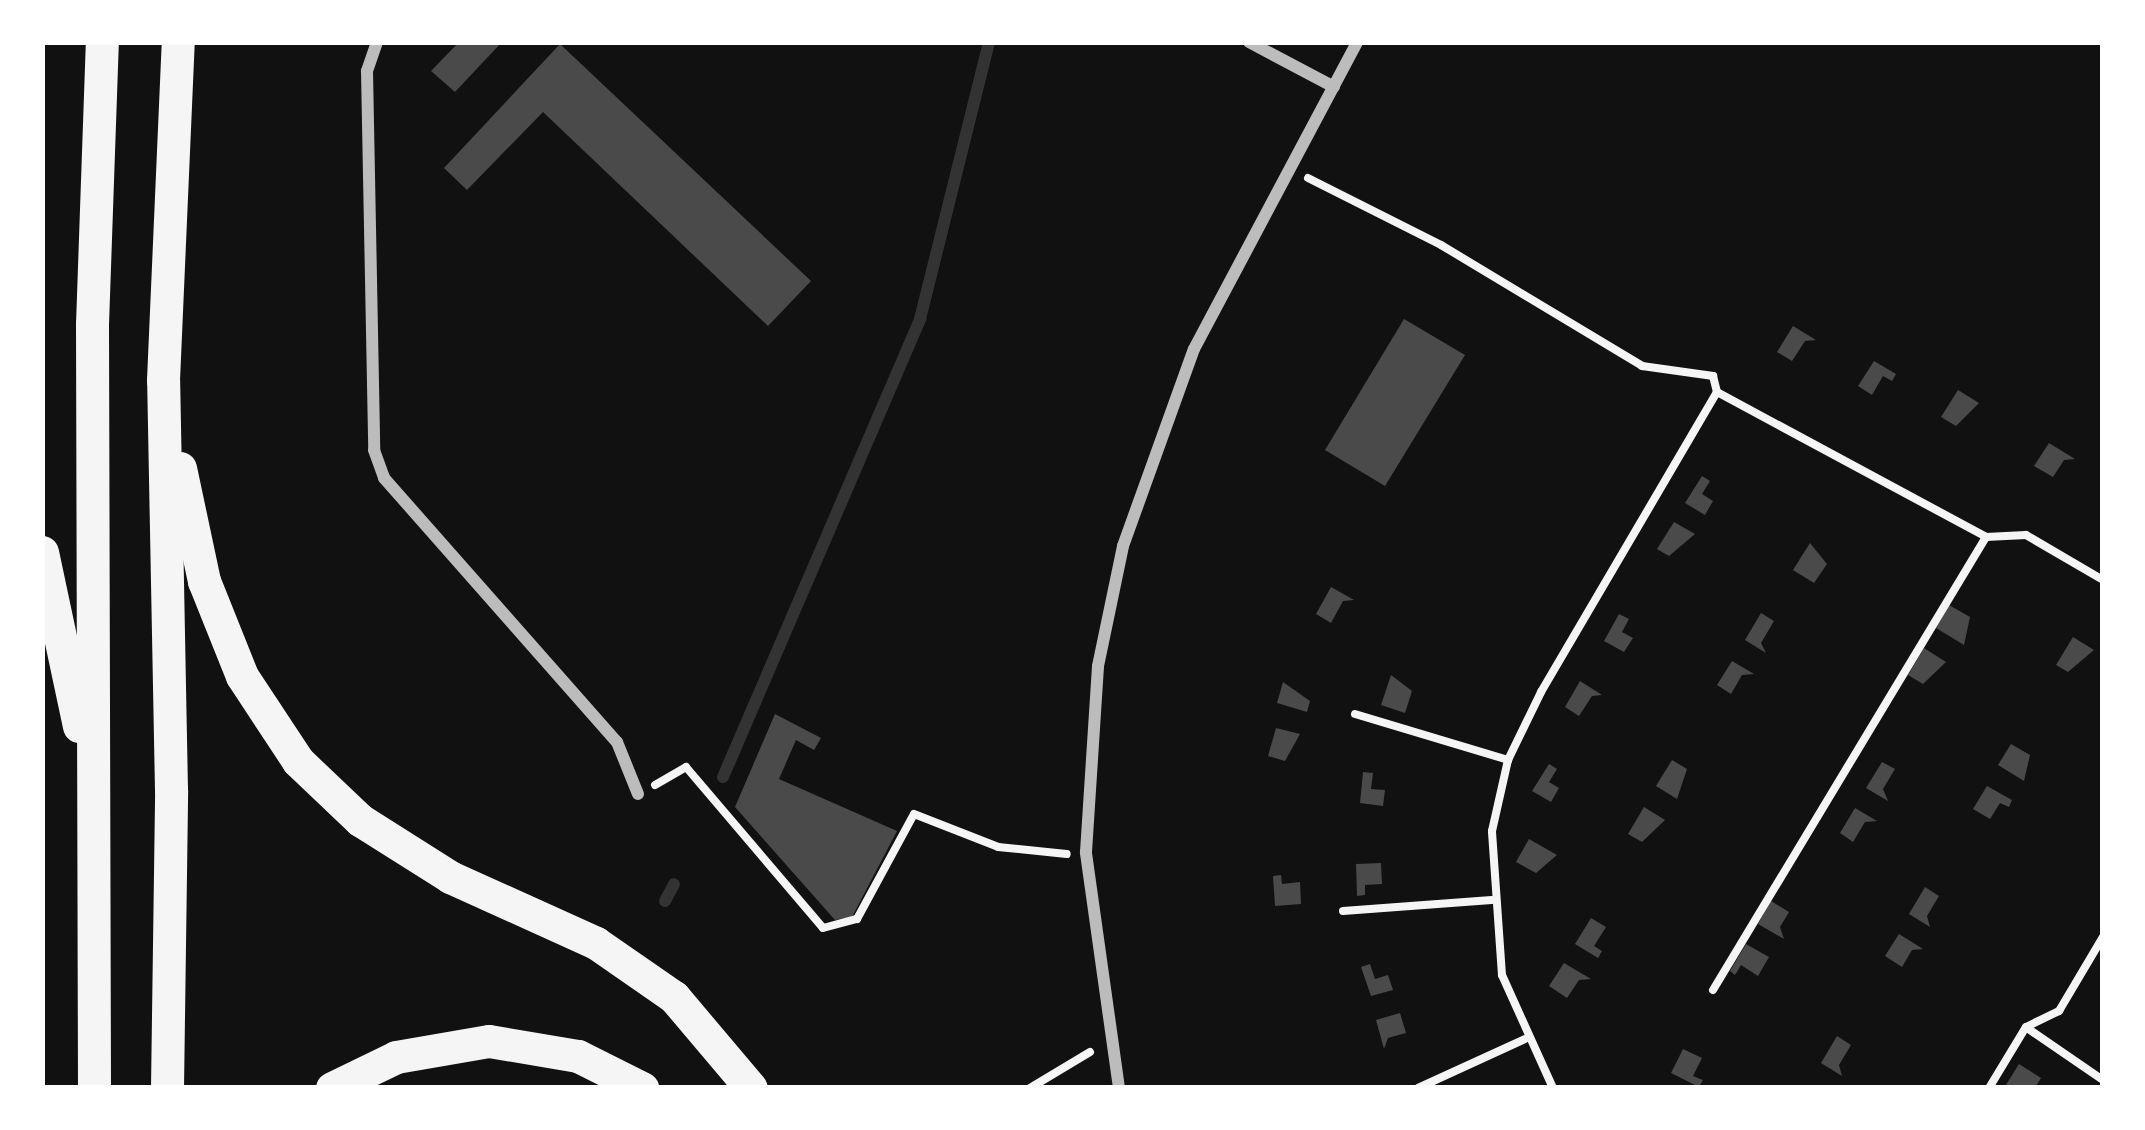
<!DOCTYPE html>
<style>
body{margin:0}
#map{position:relative;width:2145px;height:1130px;overflow:hidden;background:#111;font-family:Jost,sans-serif}
div>[style]{position:absolute}
.stream>*{height:12px;margin:-6px;padding:0 6px;transform-origin:6px;border-radius:6px;background:#333}
.building>*{inset:0;background:#4a4a4a}
.path>*{height:8px;margin:-4px;padding:0 4px;transform-origin:4px;border-radius:4px;background:#f5f5f5}
.minor>*{height:12px;margin:-6px;padding:0 6px;transform-origin:6px;border-radius:6px;background:#bcbcbc}
.motorway>*{height:33px;margin:-16.5px;padding:0 16.5px;transform-origin:16.5px;border-radius:16.5px;background:#f5f5f5}
span{translate:-50% -50%;white-space:nowrap;text-align:center;line-height:1.15;-webkit-text-stroke:10px #fff;paint-order:stroke}
.frame{position:absolute;inset:0;border:45px solid #fff;pointer-events:none}
</style>
<div id="map">
<div class="stream">
<div style="left:723px;top:777px;width:499px;rotate:-66.7deg"></div>
<div style="left:920px;top:319px;width:285px;rotate:-76deg"></div>
<div style="left:665px;top:901px;width:19px;rotate:-62deg"></div>
</div>
<div class="building">
<div style="clip-path:polygon(459px 42px,502px 42px,455px 92px,431px 71px)"></div>
<div style="clip-path:polygon(560px 44px,811px 281px,768px 326px,543px 112px,467px 190px,444px 168px)"></div>
<div style="clip-path:polygon(1404px 319px,1465px 355px,1385px 486px,1325px 450px)"></div>
<div style="clip-path:polygon(1793px 326px,1816px 340px,1805px 341px,1792px 361px,1777px 352px)"></div>
<div style="clip-path:polygon(1874px 361px,1896px 374px,1892px 381px,1883px 376px,1872px 395px,1858px 386px)"></div>
<div style="clip-path:polygon(1958px 390px,1979px 403px,1956px 426px,1941px 417px)"></div>
<div style="clip-path:polygon(2049px 443px,2075px 459px,2064px 460px,2053px 477px,2034px 466px)"></div>
<div style="clip-path:polygon(1702px 476px,1710px 481px,1702px 494px,1713px 501px,1705px 515px,1685px 503px)"></div>
<div style="clip-path:polygon(1674px 522px,1695px 534px,1669px 556px,1657px 549px)"></div>
<div style="clip-path:polygon(1810px 543px,1827px 564px,1814px 583px,1793px 570px)"></div>
<div style="clip-path:polygon(1331px 587px,1354px 600px,1343px 601px,1331px 623px,1316px 614px)"></div>
<div style="clip-path:polygon(1949px 605px,1970px 617px,1964px 645px,1936px 628px)"></div>
<div style="clip-path:polygon(1761px 613px,1774px 621px,1761px 643px,1766px 653px,1745px 640px)"></div>
<div style="clip-path:polygon(1619px 614px,1629px 619px,1622px 632px,1633px 638px,1624px 652px,1604px 641px)"></div>
<div style="clip-path:polygon(2073px 637px,2094px 650px,2068px 672px,2056px 665px)"></div>
<div style="clip-path:polygon(1924px 648px,1946px 662px,1923px 684px,1908px 675px)"></div>
<div style="clip-path:polygon(1732px 661px,1754px 674px,1742px 675px,1731px 694px,1717px 685px)"></div>
<div style="clip-path:polygon(1391px 675px,1412px 691px,1405px 713px,1381px 705px)"></div>
<div style="clip-path:polygon(1580px 681px,1602px 695px,1592px 696px,1579px 716px,1565px 707px)"></div>
<div style="clip-path:polygon(1283px 682px,1310px 701px,1307px 712px,1277px 703px)"></div>
<div style="clip-path:polygon(775px 714px,821px 738px,814px 750px,796px 740px,779px 779px,897px 831px,852px 917px,835px 920px,735px 807px)"></div>
<div style="clip-path:polygon(1276px 728px,1300px 734px,1285px 761px,1268px 756px)"></div>
<div style="clip-path:polygon(2011px 744px,2030px 755px,2024px 781px,1998px 765px)"></div>
<div style="clip-path:polygon(1672px 760px,1687px 769px,1677px 799px,1656px 786px)"></div>
<div style="clip-path:polygon(1882px 762px,1895px 769px,1883px 789px,1888px 801px,1866px 788px)"></div>
<div style="clip-path:polygon(1549px 764px,1557px 769px,1549px 782px,1559px 788px,1551px 802px,1532px 791px)"></div>
<div style="clip-path:polygon(1363px 772px,1373px 773px,1371px 789px,1385px 790px,1383px 806px,1360px 803px)"></div>
<div style="clip-path:polygon(1987px 786px,2012px 800px,2009px 807px,2000px 803px,1990px 819px,1973px 809px)"></div>
<div style="clip-path:polygon(1644px 807px,1665px 820px,1642px 842px,1628px 834px)"></div>
<div style="clip-path:polygon(1855px 808px,1877px 821px,1865px 822px,1853px 842px,1840px 833px)"></div>
<div style="clip-path:polygon(1529px 839px,1557px 855px,1536px 873px,1516px 862px)"></div>
<div style="clip-path:polygon(1381px 863px,1382px 884px,1365px 885px,1365px 895px,1357px 896px,1356px 864px)"></div>
<div style="clip-path:polygon(1281px 875px,1282px 884px,1300px 882px,1301px 904px,1275px 906px,1273px 876px)"></div>
<div style="clip-path:polygon(1925px 887px,1939px 896px,1927px 916px,1930px 927px,1909px 914px)"></div>
<div style="clip-path:polygon(1771px 901px,1789px 912px,1780px 927px,1784px 939px,1758px 924px)"></div>
<div style="clip-path:polygon(1591px 918px,1606px 927px,1594px 946px,1602px 951px,1598px 958px,1575px 944px)"></div>
<div style="clip-path:polygon(1899px 934px,1923px 949px,1912px 950px,1902px 967px,1885px 956px)"></div>
<div style="clip-path:polygon(1746px 944px,1769px 957px,1758px 976px,1741px 965px,1735px 975px,1730px 971px)"></div>
<div style="clip-path:polygon(1564px 963px,1591px 979px,1579px 980px,1567px 998px,1549px 986px)"></div>
<div style="clip-path:polygon(1370px 964px,1375px 979px,1388px 975px,1393px 990px,1371px 996px,1361px 967px)"></div>
<div style="clip-path:polygon(1400px 1013px,1406px 1033px,1388px 1038px,1384px 1049px,1376px 1020px)"></div>
<div style="clip-path:polygon(1837px 1036px,1851px 1045px,1839px 1065px,1842px 1076px,1821px 1063px)"></div>
<div style="clip-path:polygon(1683px 1049px,1702px 1058px,1693px 1076px,1703px 1080px,1699px 1087px,1671px 1073px)"></div>
<div style="clip-path:polygon(2019px 1064px,2041px 1078px,2035px 1088px,2004px 1088px)"></div>
</div>
<div class="path">
<div style="left:1308px;top:178px;width:149px;rotate:26.7deg"></div>
<div style="left:1441px;top:245px;width:235px;rotate:31deg"></div>
<div style="left:1642px;top:366px;width:72px;rotate:8deg"></div>
<div style="left:1713px;top:376px;width:16px;rotate:76deg"></div>
<div style="left:1717px;top:392px;width:306px;rotate:28.3deg"></div>
<div style="left:1986px;top:537px;width:40px;rotate:-2.9deg"></div>
<div style="left:2026px;top:535px;width:89px;rotate:30.3deg"></div>
<div style="left:1355px;top:714px;width:160px;rotate:16.7deg"></div>
<div style="left:655px;top:785px;width:36px;rotate:-30deg"></div>
<div style="left:686px;top:767px;width:211px;rotate:49.6deg"></div>
<div style="left:823px;top:928px;width:35px;rotate:-15deg"></div>
<div style="left:857px;top:919px;width:119px;rotate:-61.5deg"></div>
<div style="left:914px;top:814px;width:90px;rotate:21.4deg"></div>
<div style="left:998px;top:847px;width:69px;rotate:5.8deg"></div>
<div style="left:1343px;top:911px;width:149px;rotate:-4.2deg"></div>
<div style="left:1713px;top:990px;width:529px;rotate:-58.92deg"></div>
<div style="left:2027px;top:1028px;width:92px;rotate:34.4deg"></div>
<div style="left:1030px;top:1088px;width:70px;rotate:-31deg"></div>
<div style="left:1418px;top:1088px;width:118px;rotate:-24.6deg"></div>
<div style="left:1553px;top:1088px;width:124px;rotate:-114.3deg"></div>
<div style="left:1502px;top:975px;width:144px;rotate:-94deg"></div>
<div style="left:1492px;top:831px;width:73px;rotate:-77.3deg"></div>
<div style="left:1508px;top:760px;width:76px;rotate:-64.1deg"></div>
<div style="left:1541px;top:692px;width:348px;rotate:-59.6deg"></div>
<div style="left:1989px;top:1088px;width:71px;rotate:-58.8deg"></div>
<div style="left:2026px;top:1027px;width:37px;rotate:-26deg"></div>
<div style="left:2059px;top:1011px;width:86px;rotate:-59.3deg"></div>
</div>
<div class="minor">
<div style="left:377px;top:42px;width:31px;rotate:109deg"></div>
<div style="left:367px;top:71px;width:379px;rotate:88.9deg"></div>
<div style="left:374px;top:450px;width:30px;rotate:70deg"></div>
<div style="left:384px;top:478px;width:352px;rotate:48.6deg"></div>
<div style="left:617px;top:742px;width:56px;rotate:68deg"></div>
<div style="left:1249px;top:42px;width:96px;rotate:27.9deg"></div>
<div style="left:1119px;top:1088px;width:238px;rotate:-98deg"></div>
<div style="left:1086px;top:852px;width:186px;rotate:-86.3deg"></div>
<div style="left:1098px;top:666px;width:123px;rotate:-78.2deg"></div>
<div style="left:1123px;top:546px;width:209px;rotate:-70.2deg"></div>
<div style="left:1194px;top:349px;width:348px;rotate:-62deg"></div>
</div>
<div class="motorway">
<div style="left:180px;top:468px;width:116px;rotate:78deg"></div>
<div style="left:204px;top:581px;width:102px;rotate:68.2deg"></div>
<div style="left:242px;top:676px;width:102px;rotate:56.6deg"></div>
<div style="left:298px;top:761px;width:86px;rotate:43.6deg"></div>
<div style="left:360px;top:820px;width:107px;rotate:32.3deg"></div>
<div style="left:450px;top:877px;width:160px;rotate:24.3deg"></div>
<div style="left:596px;top:943px;width:95px;rotate:34.7deg"></div>
<div style="left:674px;top:997px;width:119px;rotate:49.8deg"></div>
<div style="left:42px;top:552px;width:178px;rotate:78deg"></div>
<div style="left:94px;top:1088px;width:764px;rotate:-90.15deg"></div>
<div style="left:92px;top:324px;width:282px;rotate:-88deg"></div>
<div style="left:167px;top:1088px;width:298px;rotate:-89.2deg"></div>
<div style="left:171px;top:790px;width:410px;rotate:-91.1deg"></div>
<div style="left:163px;top:380px;width:338px;rotate:-87.5deg"></div>
<div style="left:332px;top:1088px;width:71px;rotate:-25.8deg"></div>
<div style="left:396px;top:1057px;width:94px;rotate:-9.8deg"></div>
<div style="left:489px;top:1041px;width:90px;rotate:9.6deg"></div>
<div style="left:578px;top:1056px;width:72px;rotate:26.6deg"></div>
</div>
<div class="frame"></div>
</div>
